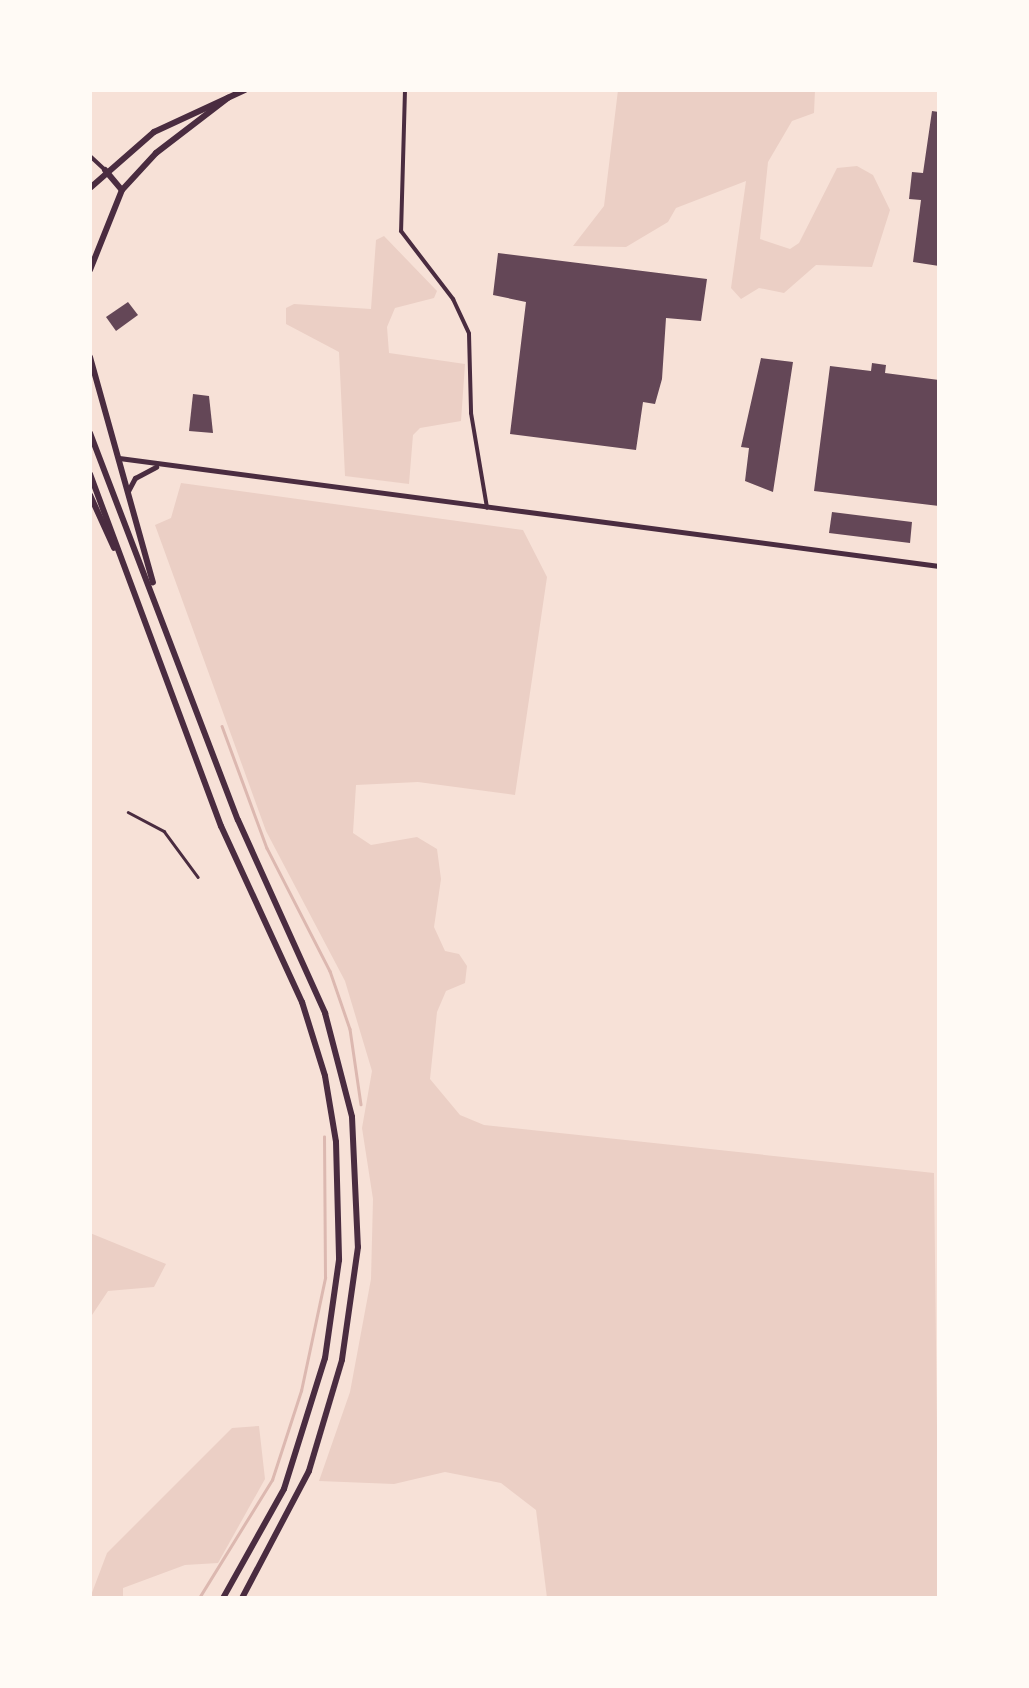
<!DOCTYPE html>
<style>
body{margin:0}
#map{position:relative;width:1029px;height:1688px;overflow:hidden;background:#f7e1d7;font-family:"Crimson Pro",serif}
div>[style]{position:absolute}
.green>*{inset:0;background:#ebcfc5}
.stream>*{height:2.5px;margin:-1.25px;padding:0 1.25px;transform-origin:1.25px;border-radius:1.25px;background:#dcb8b0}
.building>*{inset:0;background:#644757}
.service>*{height:2.5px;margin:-1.25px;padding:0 1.25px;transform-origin:1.25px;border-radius:1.25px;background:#4a2c40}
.minor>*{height:4px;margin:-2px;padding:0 2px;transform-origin:2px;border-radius:2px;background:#4a2c40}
.secondary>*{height:5px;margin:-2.5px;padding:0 2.5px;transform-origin:2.5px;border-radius:2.5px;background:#4a2c40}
.primary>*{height:6px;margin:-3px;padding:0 3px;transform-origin:3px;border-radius:3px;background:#4a2c40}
span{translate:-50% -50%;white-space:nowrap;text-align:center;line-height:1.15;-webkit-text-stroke:10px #fffaf5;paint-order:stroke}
.frame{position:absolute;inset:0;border:92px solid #fffaf5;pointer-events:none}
</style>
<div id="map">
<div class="green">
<div style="clip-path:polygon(618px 90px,815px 90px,814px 113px,792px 121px,768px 162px,760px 239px,790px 249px,799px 243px,837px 168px,857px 166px,873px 175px,890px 210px,872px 267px,816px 265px,784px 293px,759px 288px,741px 299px,731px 288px,746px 181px,676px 208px,668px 222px,626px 247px,573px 246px,604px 206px)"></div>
<div style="clip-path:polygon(384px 236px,437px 291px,434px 298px,395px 308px,387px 327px,389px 353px,465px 364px,461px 421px,420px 428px,413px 435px,409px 484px,345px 476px,339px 352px,286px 324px,286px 308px,294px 304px,371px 309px,376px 240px)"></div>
<div style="clip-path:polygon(181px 483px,523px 530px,547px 577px,515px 795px,418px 782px,356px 785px,353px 833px,371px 845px,417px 837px,437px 849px,441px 879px,434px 927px,445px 951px,459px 954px,467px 966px,465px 983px,446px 991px,437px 1012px,430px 1079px,460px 1115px,484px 1125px,934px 1173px,939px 1598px,547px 1598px,536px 1510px,501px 1483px,445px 1472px,394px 1484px,319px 1481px,350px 1392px,371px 1279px,373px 1199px,362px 1128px,372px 1071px,345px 981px,266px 831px,155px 525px,171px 518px)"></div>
<div style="clip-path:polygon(90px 1233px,166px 1264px,154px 1287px,108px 1291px,90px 1318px)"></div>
<div style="clip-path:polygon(259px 1426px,265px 1479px,218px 1563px,185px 1565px,123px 1588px,123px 1598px,90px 1598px,107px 1553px,232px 1428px)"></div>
</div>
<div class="stream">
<div style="left:222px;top:726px;width:130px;rotate:69.8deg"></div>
<div style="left:267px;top:848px;width:138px;rotate:62.9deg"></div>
<div style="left:330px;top:971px;width:61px;rotate:71deg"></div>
<div style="left:350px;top:1029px;width:76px;rotate:81.7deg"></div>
<div style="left:199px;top:1598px;width:139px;rotate:-58.3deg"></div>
<div style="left:272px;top:1480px;width:94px;rotate:-72deg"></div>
<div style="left:301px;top:1391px;width:116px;rotate:-78deg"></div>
<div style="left:325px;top:1278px;width:141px;rotate:-90.4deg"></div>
</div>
<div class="building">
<div style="clip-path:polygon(932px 111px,939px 112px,939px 266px,913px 262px,921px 200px,909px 199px,912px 172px,923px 173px)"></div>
<div style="clip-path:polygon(498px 253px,707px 279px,701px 321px,666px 318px,662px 379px,655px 404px,643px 402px,636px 450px,510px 434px,526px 302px,493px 295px)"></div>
<div style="clip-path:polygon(128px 302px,138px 315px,116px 331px,106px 317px)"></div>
<div style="clip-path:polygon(761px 358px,793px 362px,773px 492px,745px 481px,749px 448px,741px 447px)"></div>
<div style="clip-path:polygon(872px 363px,886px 365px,885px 373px,939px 380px,939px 506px,814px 491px,830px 366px,871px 371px)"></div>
<div style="clip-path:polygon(193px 394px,209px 396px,213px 433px,189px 431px)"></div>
<div style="clip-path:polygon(832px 512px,912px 522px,910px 543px,829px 533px)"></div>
</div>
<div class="service">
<div style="left:128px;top:812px;width:41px;rotate:27.8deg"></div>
<div style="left:164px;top:831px;width:57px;rotate:53.5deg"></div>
</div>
<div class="minor">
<div style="left:405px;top:90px;width:141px;rotate:91.6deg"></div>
<div style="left:401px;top:231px;width:86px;rotate:52.6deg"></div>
<div style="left:453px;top:299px;width:38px;rotate:65deg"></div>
<div style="left:469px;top:334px;width:79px;rotate:88.5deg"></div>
<div style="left:471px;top:413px;width:96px;rotate:80.4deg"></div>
<div style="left:90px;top:156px;width:21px;rotate:43deg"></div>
</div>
<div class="secondary">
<div style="left:119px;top:458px;width:827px;rotate:7.5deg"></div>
<div style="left:128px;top:491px;width:15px;rotate:-62deg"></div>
<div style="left:135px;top:478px;width:24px;rotate:-28deg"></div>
</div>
<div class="primary">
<div style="left:105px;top:170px;width:25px;rotate:50deg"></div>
<div style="left:90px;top:188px;width:85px;rotate:-41.2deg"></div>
<div style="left:154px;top:132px;width:100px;rotate:-24.8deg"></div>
<div style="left:90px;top:270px;width:86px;rotate:-68.2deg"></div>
<div style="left:122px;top:190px;width:50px;rotate:-47.4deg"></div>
<div style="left:156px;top:153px;width:91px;rotate:-37.4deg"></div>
<div style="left:90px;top:357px;width:234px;rotate:74.4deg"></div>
<div style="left:90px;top:433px;width:414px;rotate:69.1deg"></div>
<div style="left:238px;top:820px;width:212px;rotate:65.7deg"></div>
<div style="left:325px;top:1013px;width:107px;rotate:75.4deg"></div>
<div style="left:352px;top:1117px;width:130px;rotate:87.4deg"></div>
<div style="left:358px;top:1247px;width:114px;rotate:98.1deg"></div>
<div style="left:342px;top:1360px;width:116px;rotate:106.6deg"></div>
<div style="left:309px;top:1471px;width:144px;rotate:117.8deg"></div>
<div style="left:90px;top:474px;width:376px;rotate:69.6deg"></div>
<div style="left:221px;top:826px;width:194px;rotate:65.3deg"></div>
<div style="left:302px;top:1002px;width:77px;rotate:72.7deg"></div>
<div style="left:325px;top:1076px;width:67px;rotate:80.5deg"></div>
<div style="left:336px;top:1142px;width:118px;rotate:88.5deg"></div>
<div style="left:339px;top:1260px;width:99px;rotate:98.1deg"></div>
<div style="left:325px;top:1358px;width:137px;rotate:107.4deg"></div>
<div style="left:284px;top:1489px;width:125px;rotate:119.2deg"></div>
<div style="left:90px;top:495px;width:58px;rotate:65.6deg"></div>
</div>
<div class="frame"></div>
</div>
